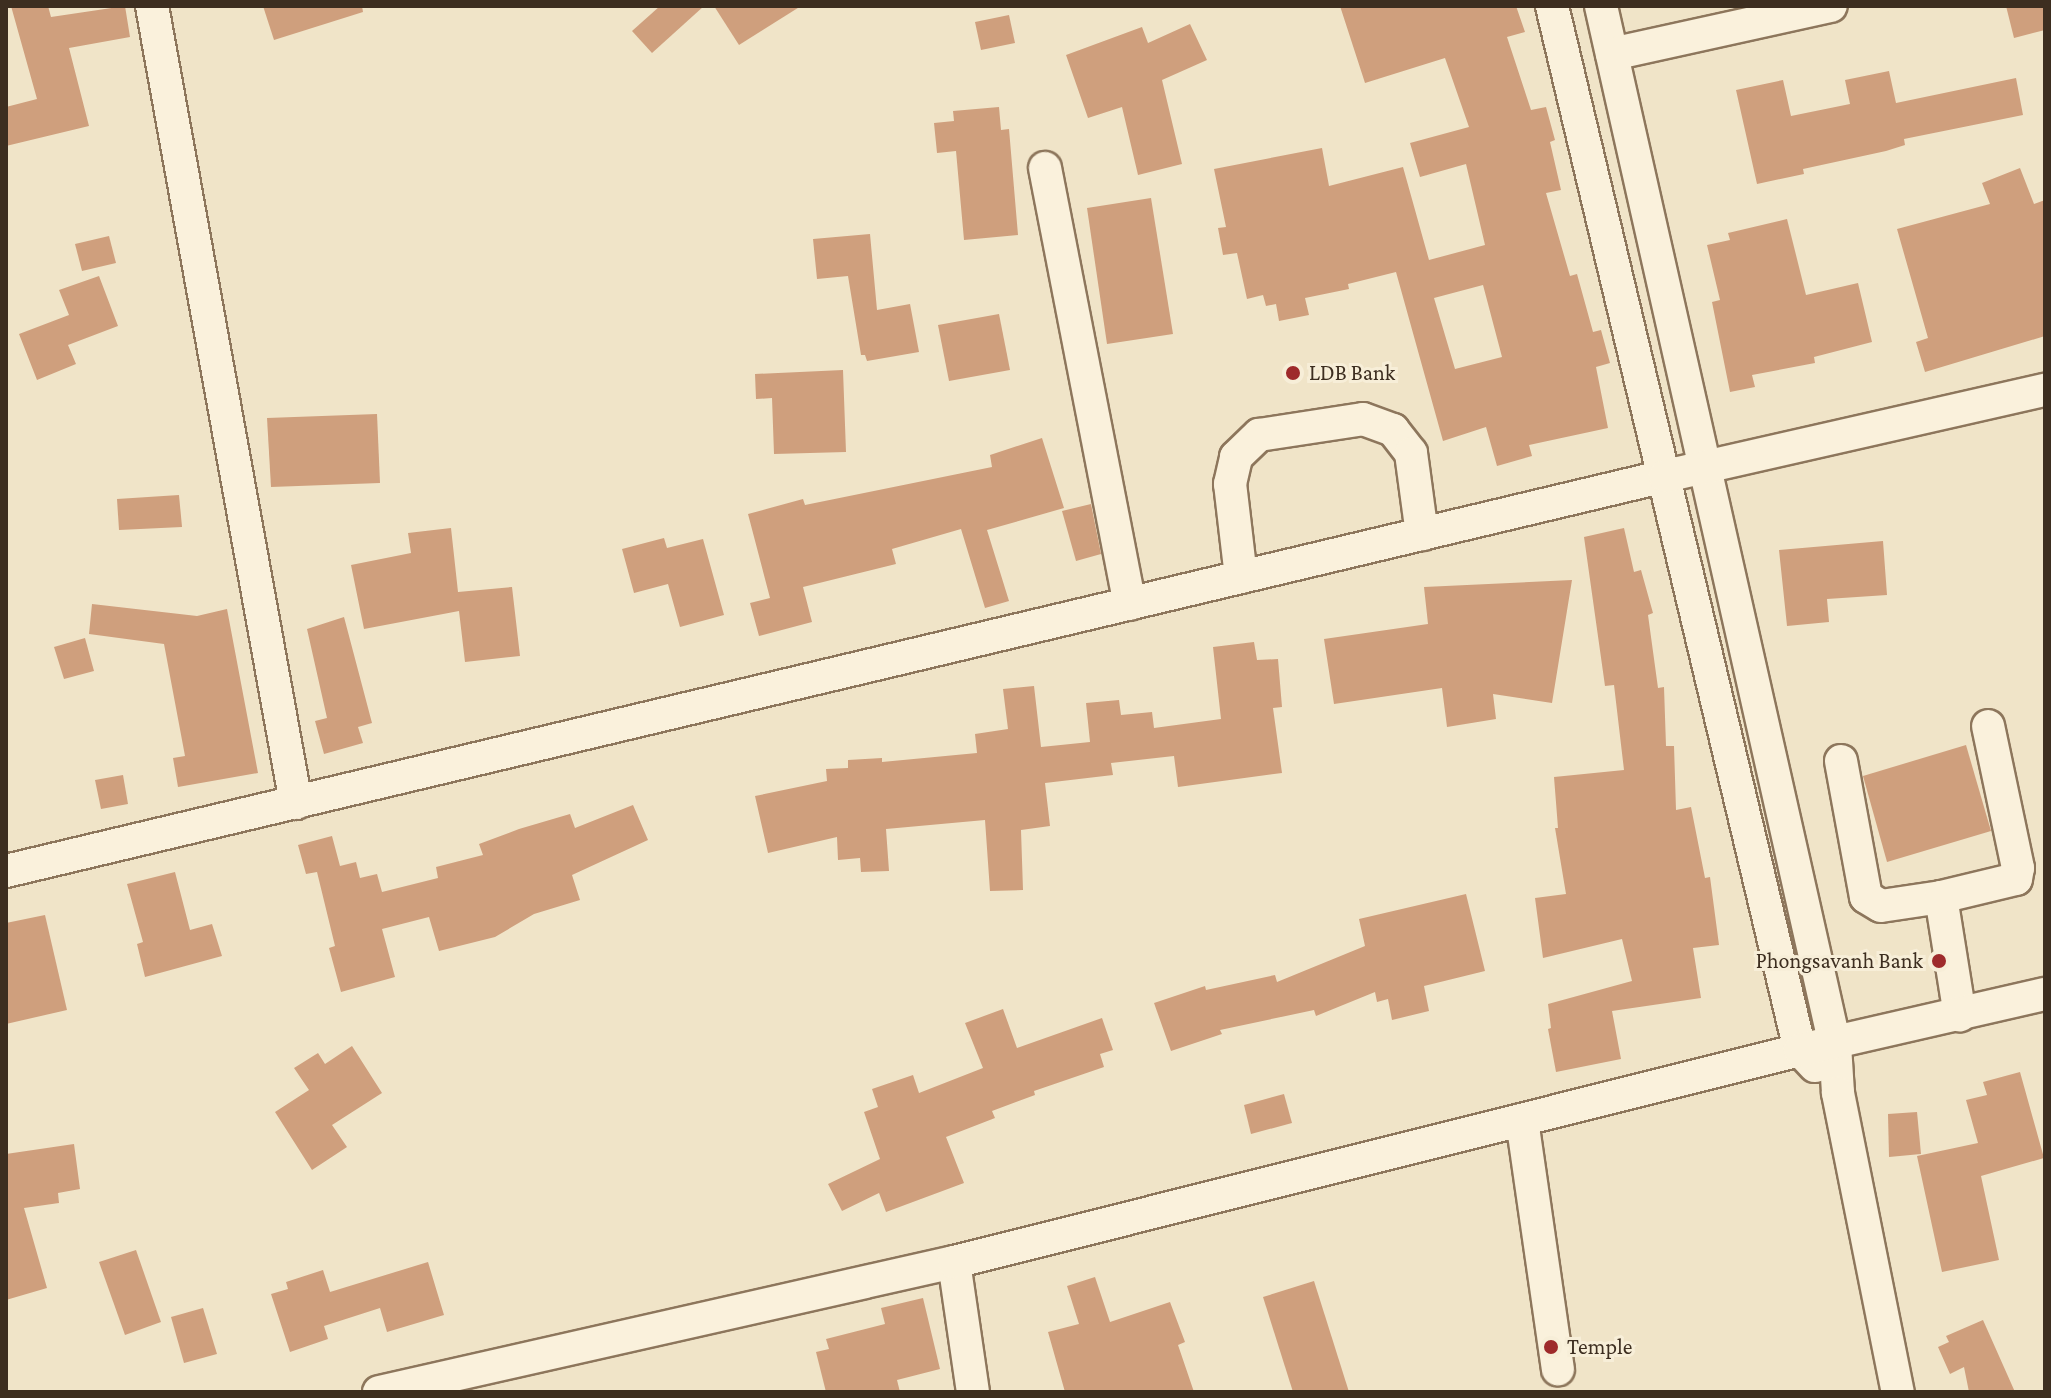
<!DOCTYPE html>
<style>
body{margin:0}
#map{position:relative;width:2051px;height:1398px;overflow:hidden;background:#f0e4c8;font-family:"Crimson Pro",serif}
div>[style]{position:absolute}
.building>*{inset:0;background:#cf9f7d}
.roads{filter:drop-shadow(2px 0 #8d765c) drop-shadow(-2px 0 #8d765c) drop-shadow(0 2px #8d765c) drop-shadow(0 -2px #8d765c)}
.minor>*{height:32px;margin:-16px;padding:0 16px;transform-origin:16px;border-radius:16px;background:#faf1dc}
.dots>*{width:22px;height:22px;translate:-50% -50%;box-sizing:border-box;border:4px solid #f7eed8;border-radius:50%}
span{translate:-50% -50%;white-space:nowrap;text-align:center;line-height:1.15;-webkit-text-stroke:6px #f7eed8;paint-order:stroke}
.poi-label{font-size:22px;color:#3d2e20}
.left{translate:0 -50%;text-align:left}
.right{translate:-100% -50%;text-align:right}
.frame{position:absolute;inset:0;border:8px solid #3d2e20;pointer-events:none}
</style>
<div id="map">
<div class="building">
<div style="clip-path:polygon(11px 6px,48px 6px,51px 17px,125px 6px,130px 37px,69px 48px,89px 126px,6px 146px,6px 107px,37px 99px)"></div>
<div style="clip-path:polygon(263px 6px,362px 6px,363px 12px,274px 40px)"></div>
<div style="clip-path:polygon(660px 6px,704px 6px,652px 53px,632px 31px)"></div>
<div style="clip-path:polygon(714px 6px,801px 6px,739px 45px)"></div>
<div style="clip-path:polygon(evenodd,1340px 6px,1516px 6px,1525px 32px,1507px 37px,1531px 110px,1546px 107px,1555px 140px,1550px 142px,1561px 190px,1546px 193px,1570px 276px,1577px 274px,1593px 332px,1601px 330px,1610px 363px,1596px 367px,1608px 428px,1529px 445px,1532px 456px,1497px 466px,1486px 427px,1443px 441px,1396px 272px,1348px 284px,1349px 289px,1305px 298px,1309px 315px,1279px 321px,1276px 304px,1266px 306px,1263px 295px,1247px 299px,1237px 253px,1223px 255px,1218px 228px,1226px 227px,1214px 169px,1322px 148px,1329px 186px,1403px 167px,1429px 260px,1485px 245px,1466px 164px,1420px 177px,1410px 143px,1469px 127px,1445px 58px,1365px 83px,1340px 6px,1483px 285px,1502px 357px,1455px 369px,1434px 298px,1483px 285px)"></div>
<div style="clip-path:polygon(2006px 6px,2045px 6px,2045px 30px,2014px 38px)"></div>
<div style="clip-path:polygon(1009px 15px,1015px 43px,981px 50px,975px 22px)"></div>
<div style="clip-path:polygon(1190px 24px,1207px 60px,1162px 80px,1182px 164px,1138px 175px,1122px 107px,1088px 118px,1066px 55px,1142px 27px,1148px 43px)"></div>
<div style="clip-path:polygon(1889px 71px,1896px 103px,2016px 78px,2023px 115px,1904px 139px,1905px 145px,1886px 151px,1803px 169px,1804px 174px,1757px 184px,1736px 90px,1783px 80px,1791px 116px,1850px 104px,1845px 80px)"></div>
<div style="clip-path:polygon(999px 107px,1001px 130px,1009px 129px,1018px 235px,964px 240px,956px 151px,937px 153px,934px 123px,954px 121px,953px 111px)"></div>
<div style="clip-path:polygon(2020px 168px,2034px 204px,2045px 200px,2045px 336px,1925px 372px,1916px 342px,1928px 338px,1897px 229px,1990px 204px,1982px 183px)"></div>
<div style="clip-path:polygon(1151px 198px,1173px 334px,1107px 344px,1087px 208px)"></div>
<div style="clip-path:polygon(1787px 219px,1806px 295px,1858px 283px,1872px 342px,1814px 357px,1815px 363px,1752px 375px,1755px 387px,1730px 392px,1712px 302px,1720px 300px,1707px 245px,1730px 240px,1728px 233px)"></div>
<div style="clip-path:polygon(870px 234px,877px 310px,910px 304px,919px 352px,867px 361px,865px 355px,861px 355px,848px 276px,817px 279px,813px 239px)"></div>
<div style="clip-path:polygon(109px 236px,116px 263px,82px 271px,75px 244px)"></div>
<div style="clip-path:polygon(99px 276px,118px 326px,68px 345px,76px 364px,37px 380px,19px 334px,69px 315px,59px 290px)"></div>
<div style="clip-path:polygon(999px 314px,1010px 370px,949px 381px,938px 325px)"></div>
<div style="clip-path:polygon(843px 370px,846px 452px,774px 454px,772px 398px,756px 399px,755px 374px)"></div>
<div style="clip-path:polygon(377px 414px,380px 483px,271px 487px,267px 418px)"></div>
<div style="clip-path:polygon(1042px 438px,1064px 508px,987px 530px,1009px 601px,985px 608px,961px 529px,892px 549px,896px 564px,803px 587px,812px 622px,759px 636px,750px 603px,770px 598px,748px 514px,803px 499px,805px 505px,992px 467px,990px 455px)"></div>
<div style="clip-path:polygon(179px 495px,182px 527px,119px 530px,117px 499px)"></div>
<div style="clip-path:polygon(1091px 504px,1101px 554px,1076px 561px,1062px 511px)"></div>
<div style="clip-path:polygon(451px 528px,458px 592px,512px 587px,520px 656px,465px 662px,459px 611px,364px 629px,351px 565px,411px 553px,408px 533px)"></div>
<div style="clip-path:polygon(1624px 528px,1634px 572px,1641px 570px,1653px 613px,1648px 615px,1658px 688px,1664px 687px,1666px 746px,1674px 746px,1676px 810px,1691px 807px,1705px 878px,1710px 877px,1719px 945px,1693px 948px,1701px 998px,1612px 1011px,1621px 1059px,1556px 1072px,1548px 1029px,1551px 1028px,1548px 1004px,1632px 981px,1622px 939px,1543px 958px,1535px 898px,1566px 894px,1555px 828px,1558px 828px,1554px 777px,1624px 770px,1614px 685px,1605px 686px,1584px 537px)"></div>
<div style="clip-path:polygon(664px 538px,667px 548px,703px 539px,724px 615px,680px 627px,668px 584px,634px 593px,622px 549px)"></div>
<div style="clip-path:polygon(1883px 541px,1887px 595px,1827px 599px,1829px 622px,1787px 626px,1779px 550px)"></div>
<div style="clip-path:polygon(1572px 580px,1552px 703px,1493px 694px,1496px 719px,1447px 727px,1442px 688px,1334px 704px,1324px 639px,1428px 624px,1424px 587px)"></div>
<div style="clip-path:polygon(92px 604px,197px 616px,227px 609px,258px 773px,178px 787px,173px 758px,185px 756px,164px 644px,89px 634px)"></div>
<div style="clip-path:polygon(344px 617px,372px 723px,358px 727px,363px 743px,324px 754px,315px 721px,327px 718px,307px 629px)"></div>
<div style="clip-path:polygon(85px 638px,94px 671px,64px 679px,54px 647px)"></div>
<div style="clip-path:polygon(1254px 642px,1257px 660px,1278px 659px,1282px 707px,1273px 708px,1282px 773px,1178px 787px,1174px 756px,1111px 763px,1113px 775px,1045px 783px,1050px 826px,1021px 830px,1023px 890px,990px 891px,985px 820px,886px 829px,889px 871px,861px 872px,860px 858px,838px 860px,837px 837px,768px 853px,755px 796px,827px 781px,826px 769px,848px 768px,848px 760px,882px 758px,882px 762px,977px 753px,975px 734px,1008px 729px,1003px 689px,1034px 686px,1041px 747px,1090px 742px,1086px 703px,1119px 700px,1121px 715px,1152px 712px,1154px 728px,1221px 719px,1213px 647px)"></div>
<div style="clip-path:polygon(1966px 745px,1991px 831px,1887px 862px,1863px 776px)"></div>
<div style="clip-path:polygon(123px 775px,128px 804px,101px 809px,95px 780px)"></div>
<div style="clip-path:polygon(633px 805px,648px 840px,572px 875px,580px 900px,534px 914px,495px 937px,439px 951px,429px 917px,382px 929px,395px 977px,341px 992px,329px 948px,335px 946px,317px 872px,306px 874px,298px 845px,332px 836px,340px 866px,356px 862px,360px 878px,377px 874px,382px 892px,438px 878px,436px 867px,483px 855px,479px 844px,519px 829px,570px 814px,575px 828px)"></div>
<div style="clip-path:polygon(175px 872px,190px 930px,212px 924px,222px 956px,145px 977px,137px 944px,143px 942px,127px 884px)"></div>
<div style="clip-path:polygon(1466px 894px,1485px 971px,1424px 986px,1429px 1011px,1392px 1020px,1388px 999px,1377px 1002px,1375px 992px,1316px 1016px,1314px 1010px,1220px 1030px,1222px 1034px,1171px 1051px,1154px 1003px,1205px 986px,1206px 990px,1275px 975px,1277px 982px,1365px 946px,1359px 919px)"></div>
<div style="clip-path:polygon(45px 915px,67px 1010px,6px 1024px,6px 923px)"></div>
<div style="clip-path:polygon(1003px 1009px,1017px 1048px,1102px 1018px,1113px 1050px,1100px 1054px,1104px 1067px,1034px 1091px,1035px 1095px,992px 1111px,995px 1118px,946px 1137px,964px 1183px,886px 1212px,879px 1193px,842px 1211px,828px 1184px,880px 1159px,864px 1112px,878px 1107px,872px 1089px,913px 1075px,919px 1093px,983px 1068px,965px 1023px)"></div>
<div style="clip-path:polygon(352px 1046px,382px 1093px,332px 1125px,347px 1147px,312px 1170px,275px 1112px,309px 1090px,294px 1068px,318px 1053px,325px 1064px)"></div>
<div style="clip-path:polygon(2020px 1072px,2044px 1158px,1981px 1176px,1999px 1260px,1942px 1272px,1917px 1156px,1978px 1143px,1966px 1100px,1987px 1095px,1983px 1082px)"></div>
<div style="clip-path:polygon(1284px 1094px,1292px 1123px,1251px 1134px,1244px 1105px)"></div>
<div style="clip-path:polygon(1917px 1112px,1921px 1154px,1889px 1157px,1888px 1114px)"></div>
<div style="clip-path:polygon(74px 1144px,80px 1189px,58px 1193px,59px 1203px,24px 1208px,47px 1288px,6px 1300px,6px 1154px)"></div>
<div style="clip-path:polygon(136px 1250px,161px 1322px,125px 1335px,99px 1262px)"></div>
<div style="clip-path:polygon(428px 1262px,444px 1315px,387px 1332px,380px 1308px,324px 1326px,328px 1339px,290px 1352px,271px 1294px,288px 1289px,286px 1282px,323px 1270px,330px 1292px)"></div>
<div style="clip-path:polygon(1095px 1277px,1110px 1322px,1170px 1302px,1185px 1342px,1178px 1345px,1194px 1392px,1065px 1392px,1048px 1332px,1079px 1324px,1067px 1286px)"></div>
<div style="clip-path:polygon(1314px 1281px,1349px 1392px,1293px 1392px,1263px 1297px)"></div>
<div style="clip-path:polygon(923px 1298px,940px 1369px,897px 1380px,900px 1392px,826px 1392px,816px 1352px,829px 1349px,826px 1339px,885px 1324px,881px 1308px)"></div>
<div style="clip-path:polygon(203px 1308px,217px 1354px,184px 1363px,171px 1317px)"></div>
<div style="clip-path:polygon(1983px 1320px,2015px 1392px,1969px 1392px,1964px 1367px,1950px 1374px,1938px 1347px,1949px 1342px,1946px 1336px)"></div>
</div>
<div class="roads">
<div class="minor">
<div style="left:152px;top:6px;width:810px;rotate:79.76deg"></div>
<div style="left:1552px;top:6px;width:1073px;rotate:76.64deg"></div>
<div style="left:1800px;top:1050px;width:22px;rotate:47deg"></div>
<div style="left:1601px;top:6px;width:1065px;rotate:77.31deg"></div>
<div style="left:1835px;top:1045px;width:48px;rotate:86.4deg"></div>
<div style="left:1838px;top:1093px;width:305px;rotate:78.7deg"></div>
<div style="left:1612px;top:54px;width:224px;rotate:-12.4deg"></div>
<div style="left:1045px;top:168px;width:444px;rotate:79deg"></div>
<div style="left:1241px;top:577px;width:94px;rotate:-96.7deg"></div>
<div style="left:1230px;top:484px;width:28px;rotate:-77deg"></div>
<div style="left:1236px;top:457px;width:32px;rotate:-44deg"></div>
<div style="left:1259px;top:435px;width:105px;rotate:-8.7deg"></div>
<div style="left:1363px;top:419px;width:32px;rotate:20deg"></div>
<div style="left:1393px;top:430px;width:29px;rotate:52deg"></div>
<div style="left:1411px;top:453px;width:82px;rotate:82.3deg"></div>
<div style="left:1841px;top:761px;width:138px;rotate:79.6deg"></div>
<div style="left:1866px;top:897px;width:17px;rotate:31deg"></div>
<div style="left:1881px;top:906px;width:61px;rotate:-8.5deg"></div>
<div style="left:1941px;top:897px;width:120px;rotate:80.9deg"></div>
<div style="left:6px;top:871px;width:1705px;rotate:-13.39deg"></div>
<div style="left:1665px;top:476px;width:390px;rotate:-12.8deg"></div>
<div style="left:1941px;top:897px;width:77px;rotate:-13.5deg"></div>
<div style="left:2016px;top:879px;width:11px;rotate:-80deg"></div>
<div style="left:2018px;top:868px;width:145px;rotate:-101.9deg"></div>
<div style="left:1522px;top:1120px;width:252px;rotate:81.8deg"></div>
<div style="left:954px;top:1262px;width:131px;rotate:81.7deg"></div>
<div style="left:379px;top:1392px;width:590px;rotate:-12.74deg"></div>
<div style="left:954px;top:1262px;width:872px;rotate:-14.07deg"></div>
<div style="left:1800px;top:1050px;width:251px;rotate:-12.9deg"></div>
</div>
</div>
<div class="dots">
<div style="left:1293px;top:373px;background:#9e2a2b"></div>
<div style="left:1939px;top:961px;background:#9e2a2b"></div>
<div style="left:1551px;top:1347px;background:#9e2a2b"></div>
</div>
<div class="poi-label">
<span class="left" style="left:1309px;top:373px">LDB Bank</span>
<span class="right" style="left:1923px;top:961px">Phongsavanh Bank</span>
<span class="left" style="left:1567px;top:1347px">Temple</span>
</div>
<div class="frame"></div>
</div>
